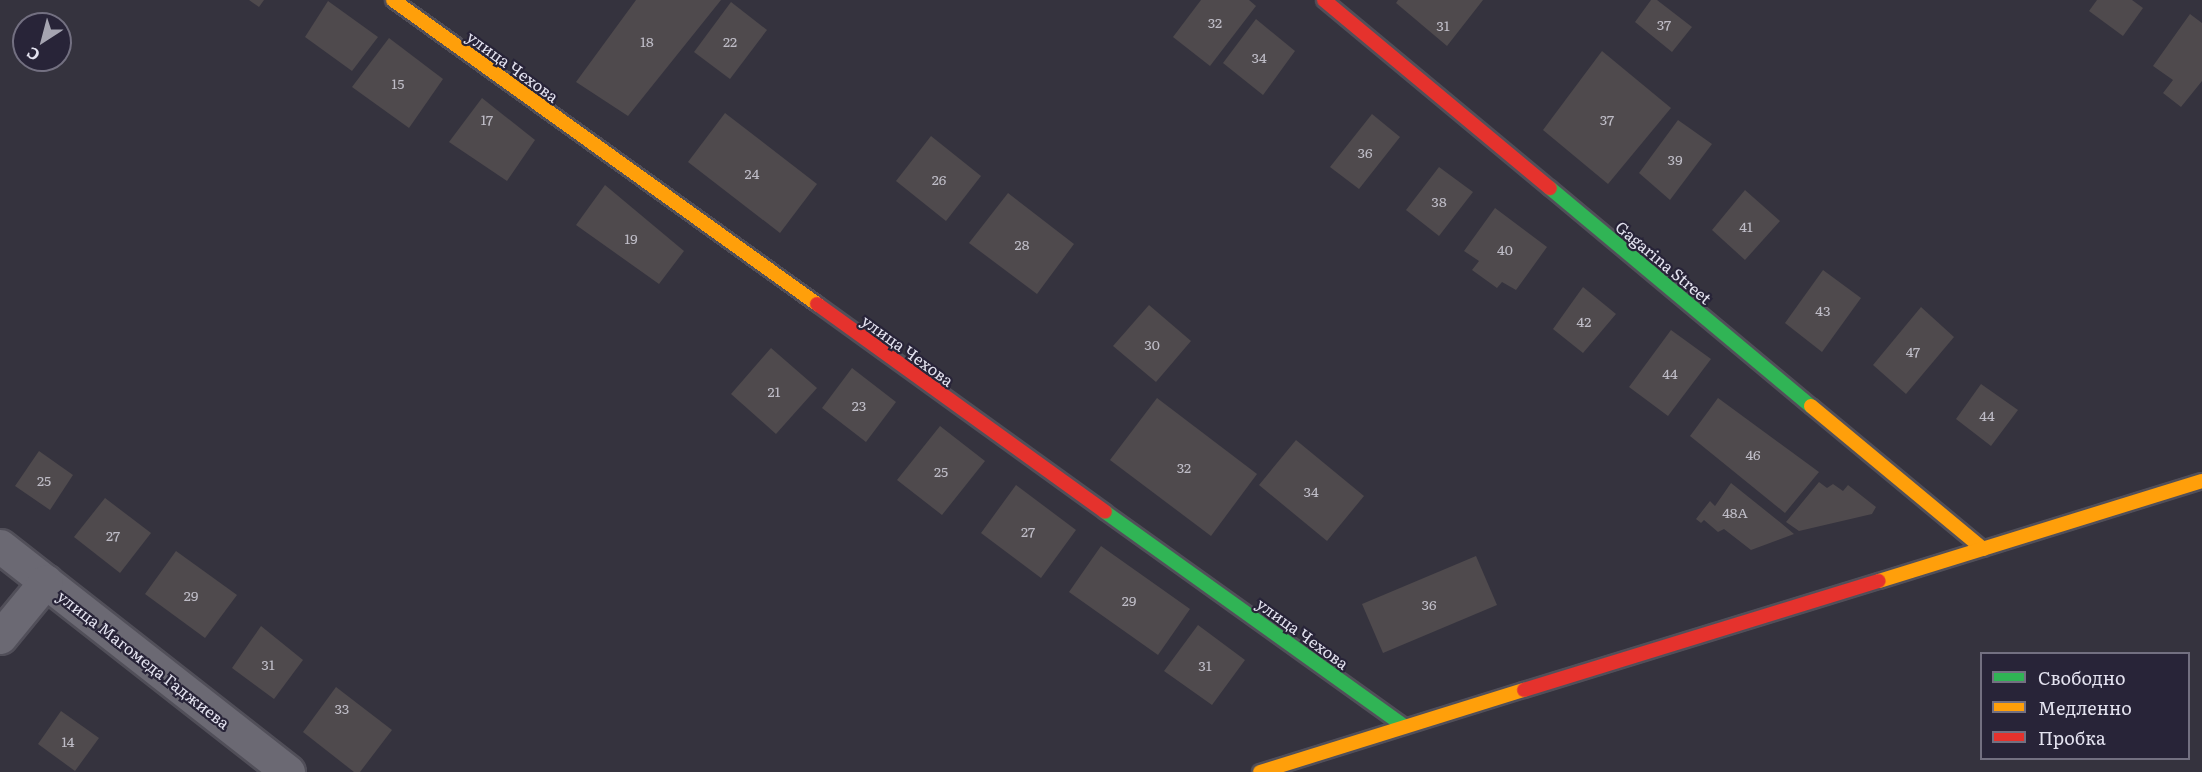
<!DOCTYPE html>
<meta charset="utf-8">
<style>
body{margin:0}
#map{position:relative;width:2202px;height:772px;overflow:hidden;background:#35333e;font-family:Literata,serif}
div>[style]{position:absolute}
.building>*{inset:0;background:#4f4a4d}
.roads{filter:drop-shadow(2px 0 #514f59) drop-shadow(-2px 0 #514f59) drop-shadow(0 2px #514f59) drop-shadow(0 -2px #514f59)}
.street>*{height:33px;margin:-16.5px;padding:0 16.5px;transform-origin:16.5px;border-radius:16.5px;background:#6b6973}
.fast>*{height:14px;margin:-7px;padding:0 7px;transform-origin:7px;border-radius:7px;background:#30b455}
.slow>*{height:14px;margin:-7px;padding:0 7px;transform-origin:7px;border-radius:7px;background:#ff9f0a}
.jam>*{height:14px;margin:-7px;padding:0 7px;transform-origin:7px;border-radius:7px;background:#e5322d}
span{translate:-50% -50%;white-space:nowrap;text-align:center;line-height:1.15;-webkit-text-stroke:4.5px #282438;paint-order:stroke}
.number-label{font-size:14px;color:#bebcc6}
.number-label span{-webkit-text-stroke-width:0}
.street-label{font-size:16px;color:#e3e2ef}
.legend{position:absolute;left:1980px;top:652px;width:210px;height:108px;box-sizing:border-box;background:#282438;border:2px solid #737081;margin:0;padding:8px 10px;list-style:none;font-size:18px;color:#e3e2ef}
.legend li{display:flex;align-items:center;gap:12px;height:30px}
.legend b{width:30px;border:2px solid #737081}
.north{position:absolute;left:12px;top:12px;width:60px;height:60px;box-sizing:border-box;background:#282438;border:2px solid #737081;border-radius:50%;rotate:216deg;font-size:16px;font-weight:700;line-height:24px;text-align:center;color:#e3e2ef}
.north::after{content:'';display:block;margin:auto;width:21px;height:27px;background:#a6a5b1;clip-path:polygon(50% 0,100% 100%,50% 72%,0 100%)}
</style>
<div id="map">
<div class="building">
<div style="clip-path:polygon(249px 0,264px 0,259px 7px)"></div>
<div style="clip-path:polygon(636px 0,721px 0,628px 116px,576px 82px)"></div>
<div style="clip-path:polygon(1201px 0,1249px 0,1256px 6px,1210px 66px,1173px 37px)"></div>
<div style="clip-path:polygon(1398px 0,1483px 0,1447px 46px,1396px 3px)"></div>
<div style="clip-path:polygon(1651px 0,1657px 0,1692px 27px,1672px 52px,1635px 22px)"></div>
<div style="clip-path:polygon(2097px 0,2132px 0,2143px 8px,2123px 36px,2089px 11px)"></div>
<div style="clip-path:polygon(328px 1px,378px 37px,352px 71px,305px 37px)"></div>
<div style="clip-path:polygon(731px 2px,767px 30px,730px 79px,694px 52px)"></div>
<div style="clip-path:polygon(2190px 14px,2202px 23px,2202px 81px,2181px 107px,2163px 93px,2173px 80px,2153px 66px)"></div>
<div style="clip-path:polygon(1256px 19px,1295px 51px,1263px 95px,1223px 63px)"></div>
<div style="clip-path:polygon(389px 38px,443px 79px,409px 128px,352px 87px)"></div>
<div style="clip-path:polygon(1602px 51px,1671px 108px,1608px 184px,1543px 130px)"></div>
<div style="clip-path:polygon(482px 98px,535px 140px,507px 181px,449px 142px)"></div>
<div style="clip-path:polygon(725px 113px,817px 184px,780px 233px,688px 162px)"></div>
<div style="clip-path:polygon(1372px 114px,1400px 137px,1359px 189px,1330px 167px)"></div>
<div style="clip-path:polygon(1678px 120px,1712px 144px,1670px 200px,1639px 173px)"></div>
<div style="clip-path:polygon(931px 136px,981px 176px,946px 221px,896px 181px)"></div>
<div style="clip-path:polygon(1439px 167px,1473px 192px,1439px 236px,1406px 210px)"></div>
<div style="clip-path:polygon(605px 185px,684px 251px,659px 284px,576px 225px)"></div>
<div style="clip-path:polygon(1745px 190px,1780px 221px,1745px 260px,1712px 230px)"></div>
<div style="clip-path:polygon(1008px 193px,1074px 244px,1037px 294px,969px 243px)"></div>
<div style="clip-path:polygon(1495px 208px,1547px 247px,1516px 290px,1502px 282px,1497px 288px,1472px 270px,1479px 261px,1464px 251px)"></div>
<div style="clip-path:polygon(1823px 270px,1861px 298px,1822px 352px,1785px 323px)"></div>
<div style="clip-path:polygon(1583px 287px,1616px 314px,1583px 353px,1553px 329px)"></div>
<div style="clip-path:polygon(1149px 305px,1191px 341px,1156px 382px,1113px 346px)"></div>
<div style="clip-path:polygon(1921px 307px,1954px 337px,1906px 394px,1873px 365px)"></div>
<div style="clip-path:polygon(1671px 330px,1711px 359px,1668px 416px,1629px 387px)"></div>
<div style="clip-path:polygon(771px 348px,817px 388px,776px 434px,731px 394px)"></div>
<div style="clip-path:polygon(852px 368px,896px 402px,866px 442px,822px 408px)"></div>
<div style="clip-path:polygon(1981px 384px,2018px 410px,1991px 446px,1956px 419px)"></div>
<div style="clip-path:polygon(1157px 398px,1257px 474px,1211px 536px,1110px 460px)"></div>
<div style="clip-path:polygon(1718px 398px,1819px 472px,1785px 513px,1690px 436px)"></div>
<div style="clip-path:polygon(940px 426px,985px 461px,942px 515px,897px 480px)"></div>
<div style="clip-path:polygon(1296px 440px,1364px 496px,1327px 541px,1259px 485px)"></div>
<div style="clip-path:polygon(39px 451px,73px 475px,50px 510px,15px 486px)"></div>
<div style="clip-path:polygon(1819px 482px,1827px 488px,1833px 484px,1843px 491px,1848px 485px,1876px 507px,1872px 514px,1799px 531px,1786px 522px)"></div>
<div style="clip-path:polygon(1731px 483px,1781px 523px,1794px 534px,1751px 550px,1724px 529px,1718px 532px,1704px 520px,1701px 523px,1696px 519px,1710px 501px,1715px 506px)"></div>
<div style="clip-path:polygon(1016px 485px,1076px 530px,1041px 578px,981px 533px)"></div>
<div style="clip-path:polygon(105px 498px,151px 533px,120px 573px,74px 537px)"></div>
<div style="clip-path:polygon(1101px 546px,1190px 609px,1158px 655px,1069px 592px)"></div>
<div style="clip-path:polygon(176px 551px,237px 595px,205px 638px,145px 594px)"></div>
<div style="clip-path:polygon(1476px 556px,1497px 605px,1383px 653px,1362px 604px)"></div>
<div style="clip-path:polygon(1198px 625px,1245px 660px,1212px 705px,1164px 671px)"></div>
<div style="clip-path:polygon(261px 626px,303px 660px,274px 699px,232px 668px)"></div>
<div style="clip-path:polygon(336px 687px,392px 730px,360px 772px,354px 772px,303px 732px)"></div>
<div style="clip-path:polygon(61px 711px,99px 738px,75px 771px,38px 744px)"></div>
</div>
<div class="roads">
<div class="street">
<div style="left:0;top:546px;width:366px;rotate:38.1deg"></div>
<div style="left:0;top:637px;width:72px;rotate:-50.6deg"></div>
</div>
<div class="fast">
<div style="left:1550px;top:188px;width:340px;rotate:39.9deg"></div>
<div style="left:1105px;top:512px;width:368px;rotate:35.6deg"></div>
</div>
<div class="slow">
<div style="left:393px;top:0;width:522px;rotate:35.64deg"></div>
<div style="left:1811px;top:406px;width:224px;rotate:39.7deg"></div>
<div style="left:1879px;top:581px;width:338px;rotate:-17.2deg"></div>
<div style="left:1260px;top:772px;width:276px;rotate:-17.3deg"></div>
</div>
<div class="jam">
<div style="left:1324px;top:0;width:294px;rotate:39.8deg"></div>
<div style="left:817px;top:304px;width:355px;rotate:35.8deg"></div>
<div style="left:1524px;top:690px;width:371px;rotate:-17.1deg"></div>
</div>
</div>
<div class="number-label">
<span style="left:1215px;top:22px">32</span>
<span style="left:1664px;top:24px">37</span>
<span style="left:1443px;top:25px">31</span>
<span style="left:647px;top:41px">18</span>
<span style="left:730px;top:41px">22</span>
<span style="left:1259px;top:57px">34</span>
<span style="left:398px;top:83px">15</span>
<span style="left:487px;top:119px">17</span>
<span style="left:1607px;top:119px">37</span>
<span style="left:1365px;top:152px">36</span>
<span style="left:1675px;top:159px">39</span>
<span style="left:752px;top:173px">24</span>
<span style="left:939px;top:179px">26</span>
<span style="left:1439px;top:201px">38</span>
<span style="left:1746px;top:226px">41</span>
<span style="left:631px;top:238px">19</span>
<span style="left:1022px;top:244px">28</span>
<span style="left:1505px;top:249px">40</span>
<span style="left:1823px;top:310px">43</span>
<span style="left:1584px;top:321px">42</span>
<span style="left:1152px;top:344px">30</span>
<span style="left:1913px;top:351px">47</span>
<span style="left:1670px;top:373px">44</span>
<span style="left:774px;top:391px">21</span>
<span style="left:859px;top:405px">23</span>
<span style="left:1987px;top:415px">44</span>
<span style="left:1753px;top:454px">46</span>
<span style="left:1184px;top:467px">32</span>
<span style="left:941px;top:471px">25</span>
<span style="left:44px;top:480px">25</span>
<span style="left:1311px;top:491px">34</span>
<span style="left:1735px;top:512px">48А</span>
<span style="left:1028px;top:531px">27</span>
<span style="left:113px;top:535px">27</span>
<span style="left:191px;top:595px">29</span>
<span style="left:1129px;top:600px">29</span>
<span style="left:1429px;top:604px">36</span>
<span style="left:268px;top:664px">31</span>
<span style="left:1205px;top:665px">31</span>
<span style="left:342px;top:708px">33</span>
<span style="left:68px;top:741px">14</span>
</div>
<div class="street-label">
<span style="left:513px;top:66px;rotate:36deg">улица Чехова</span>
<span style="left:1664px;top:262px;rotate:40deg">Gagarina Street</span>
<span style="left:908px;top:350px;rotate:36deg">улица Чехова</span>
<span style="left:1303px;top:633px;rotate:36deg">улица Чехова</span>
<span style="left:144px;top:659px;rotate:38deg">улица Магомеда Гаджиева</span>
</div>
<ul class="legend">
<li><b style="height:8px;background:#30b455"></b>Свободно</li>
<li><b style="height:8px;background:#ff9f0a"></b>Медленно</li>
<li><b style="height:8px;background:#e5322d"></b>Пробка</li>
</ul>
<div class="north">С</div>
</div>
